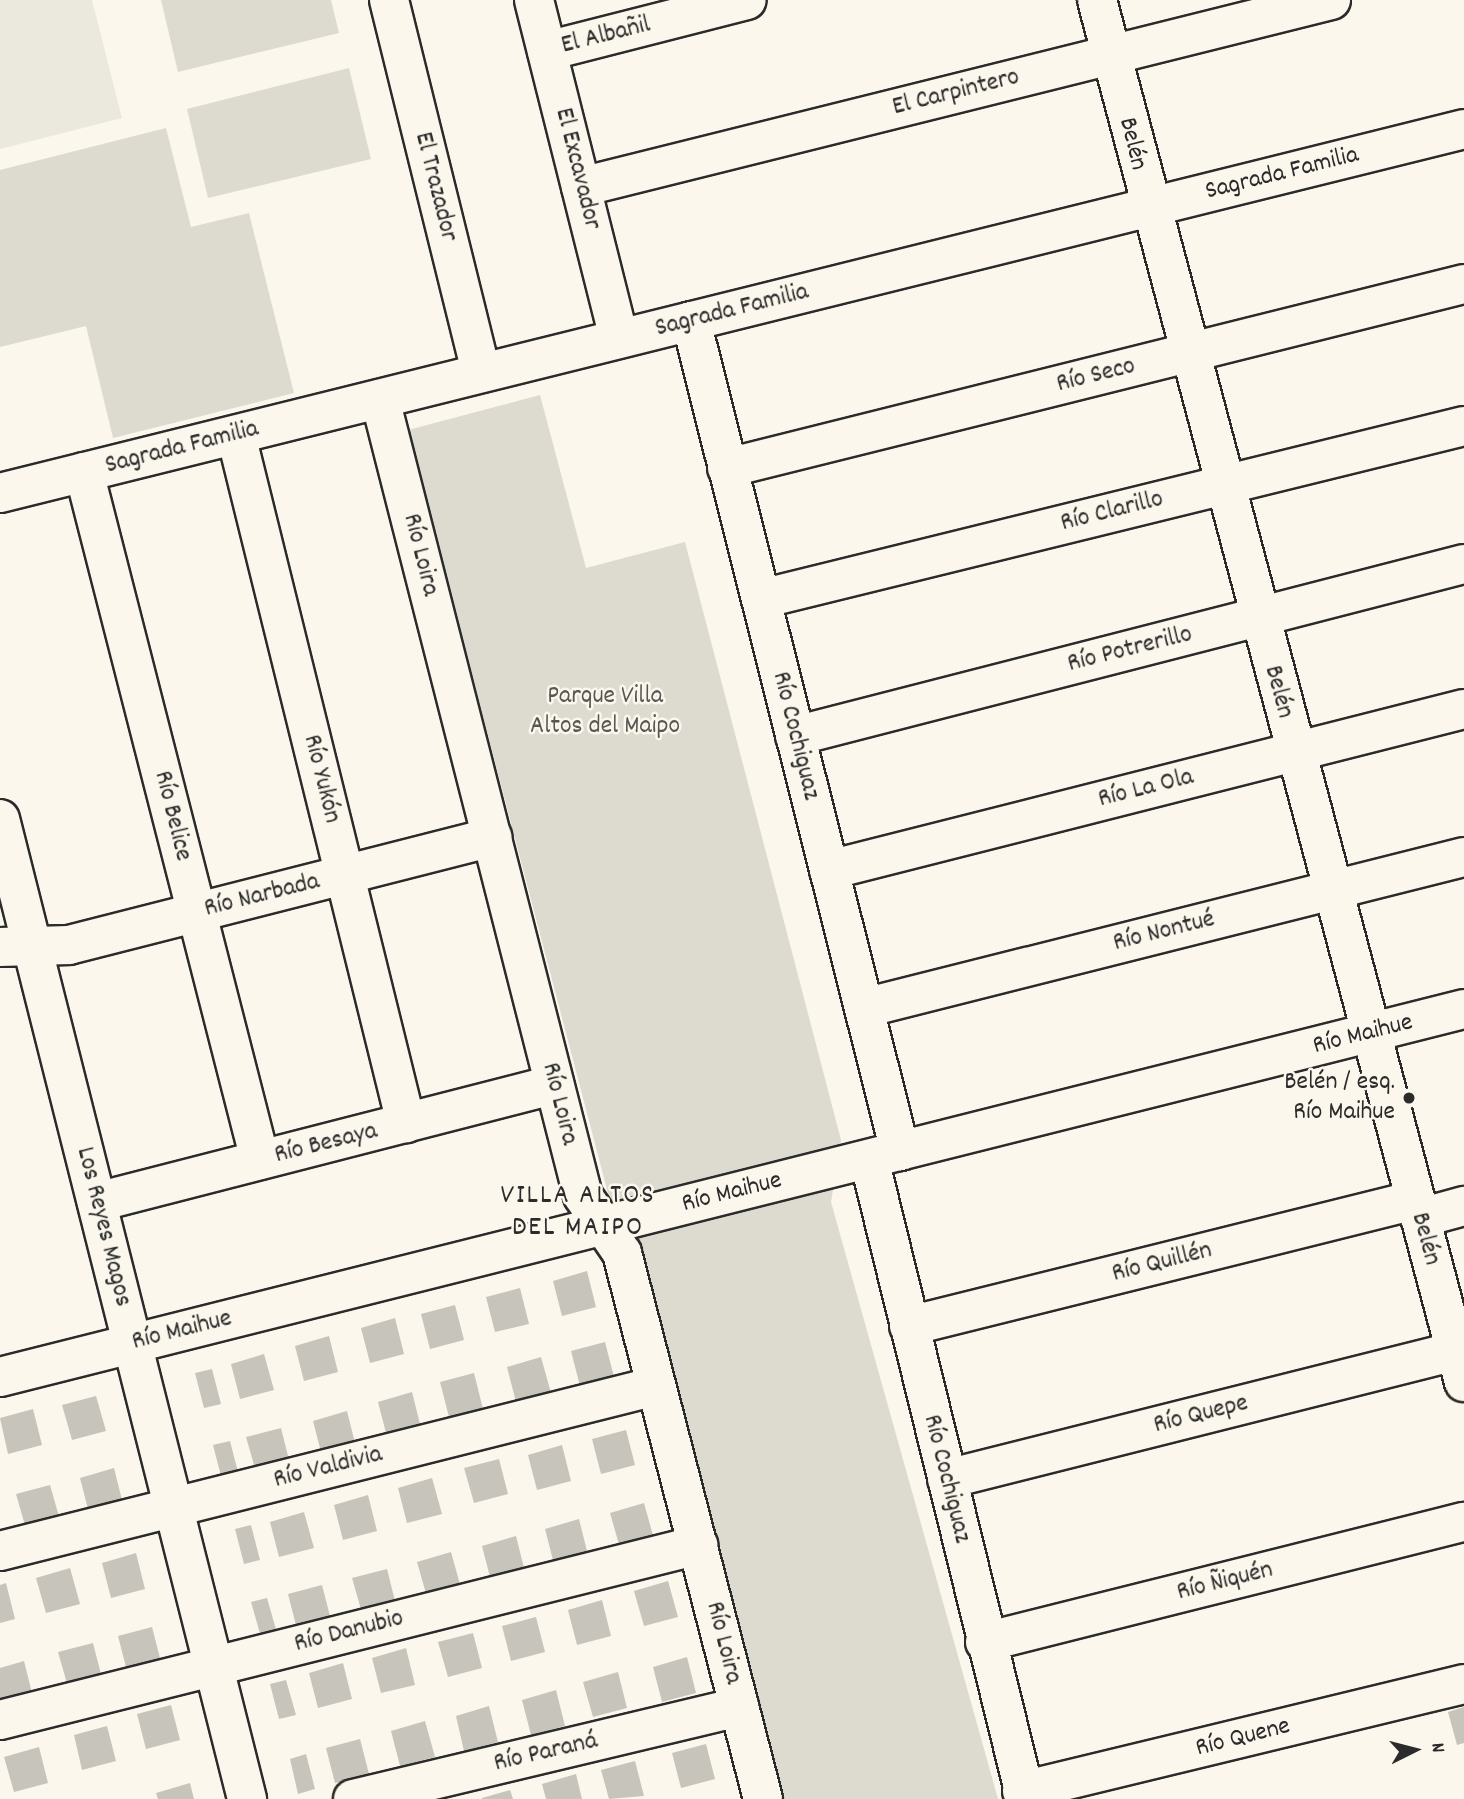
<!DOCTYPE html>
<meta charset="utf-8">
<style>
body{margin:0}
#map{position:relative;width:1464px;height:1799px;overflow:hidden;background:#fbf7ec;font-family:Dekko,sans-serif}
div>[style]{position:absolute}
.built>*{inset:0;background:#ebe8de}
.green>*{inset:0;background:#dddad0}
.building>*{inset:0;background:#c7c4bc}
.roads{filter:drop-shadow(2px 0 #2b2b2b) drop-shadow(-2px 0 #2b2b2b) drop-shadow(0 2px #2b2b2b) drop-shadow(0 -2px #2b2b2b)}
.minor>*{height:38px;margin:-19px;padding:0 19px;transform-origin:19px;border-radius:19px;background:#fbf7ec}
.tertiary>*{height:38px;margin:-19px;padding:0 19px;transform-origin:19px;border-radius:19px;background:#fbf7ec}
.dots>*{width:19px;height:19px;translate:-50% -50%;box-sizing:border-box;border:4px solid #fbf7ec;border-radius:50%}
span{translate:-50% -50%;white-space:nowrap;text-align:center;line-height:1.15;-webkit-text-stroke:5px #fbf7ec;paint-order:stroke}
.street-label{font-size:26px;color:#2b2b2b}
.park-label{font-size:26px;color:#585754}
.poi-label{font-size:26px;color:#2b2b2b}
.right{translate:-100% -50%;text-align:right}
.neighbourhood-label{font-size:28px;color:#2b2b2b;letter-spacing:2px}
.north{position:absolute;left:1380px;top:1715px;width:70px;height:70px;-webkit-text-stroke:5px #fbf7ec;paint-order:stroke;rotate:84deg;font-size:19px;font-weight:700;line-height:28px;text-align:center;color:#2b2b2b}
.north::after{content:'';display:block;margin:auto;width:24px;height:32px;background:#2b2b2b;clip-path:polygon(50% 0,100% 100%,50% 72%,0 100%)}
</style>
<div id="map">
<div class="built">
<div style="clip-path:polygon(0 0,92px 0,122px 118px,0 149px)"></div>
</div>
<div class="green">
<div style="clip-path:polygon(161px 0,331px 0,339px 33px,178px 72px)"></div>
<div style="clip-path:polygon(349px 68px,371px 159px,208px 198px,187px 109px)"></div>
<div style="clip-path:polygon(166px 128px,191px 227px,249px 213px,294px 393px,113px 438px,86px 326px,0 347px,0 170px)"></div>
<div style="clip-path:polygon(540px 395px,586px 568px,685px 542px,841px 1140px,831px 1202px,998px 1799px,776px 1799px,632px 1250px,610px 1201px,408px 430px)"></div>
</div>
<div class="building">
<div style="clip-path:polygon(587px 1271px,596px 1307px,562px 1316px,553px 1281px)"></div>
<div style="clip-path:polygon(520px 1288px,529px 1324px,495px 1332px,486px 1297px)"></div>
<div style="clip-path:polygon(455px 1305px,464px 1340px,430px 1349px,421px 1314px)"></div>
<div style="clip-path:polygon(395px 1318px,404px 1354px,370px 1363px,361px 1328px)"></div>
<div style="clip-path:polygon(329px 1336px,338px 1372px,304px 1381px,295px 1346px)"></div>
<div style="clip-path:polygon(605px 1342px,614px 1377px,580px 1386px,571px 1351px)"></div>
<div style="clip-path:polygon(264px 1354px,274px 1390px,240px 1399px,231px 1364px)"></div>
<div style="clip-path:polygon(541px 1357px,551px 1393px,516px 1402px,507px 1367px)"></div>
<div style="clip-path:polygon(212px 1369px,221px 1404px,204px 1408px,195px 1373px)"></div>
<div style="clip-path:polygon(474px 1373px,483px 1409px,449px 1417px,440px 1382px)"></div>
<div style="clip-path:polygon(412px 1392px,421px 1428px,387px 1437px,378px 1402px)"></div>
<div style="clip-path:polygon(96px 1396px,106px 1431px,72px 1440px,62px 1405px)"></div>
<div style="clip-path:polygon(33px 1409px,42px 1445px,8px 1454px,0 1418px)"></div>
<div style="clip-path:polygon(347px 1411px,356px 1447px,322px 1456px,313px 1421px)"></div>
<div style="clip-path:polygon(281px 1428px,290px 1464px,256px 1472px,246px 1437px)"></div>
<div style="clip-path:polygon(626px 1430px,635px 1465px,601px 1474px,592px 1439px)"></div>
<div style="clip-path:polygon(230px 1441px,239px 1476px,222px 1480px,213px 1445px)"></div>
<div style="clip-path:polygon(562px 1445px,571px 1481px,537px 1490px,528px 1455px)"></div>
<div style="clip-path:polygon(499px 1459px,508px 1494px,474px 1503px,464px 1468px)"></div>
<div style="clip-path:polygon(114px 1468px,123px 1504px,89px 1513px,80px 1478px)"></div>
<div style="clip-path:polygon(432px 1478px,442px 1514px,407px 1523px,398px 1488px)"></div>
<div style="clip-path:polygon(50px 1485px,60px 1520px,26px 1529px,16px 1494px)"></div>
<div style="clip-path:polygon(368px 1495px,377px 1531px,343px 1540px,334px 1505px)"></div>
<div style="clip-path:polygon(644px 1503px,654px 1539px,620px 1548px,610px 1513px)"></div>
<div style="clip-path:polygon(304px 1512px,314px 1548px,279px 1557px,270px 1522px)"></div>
<div style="clip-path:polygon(579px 1519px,588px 1555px,554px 1564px,545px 1529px)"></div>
<div style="clip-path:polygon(251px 1525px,260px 1560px,244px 1564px,235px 1529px)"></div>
<div style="clip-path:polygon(516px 1536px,525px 1572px,491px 1581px,482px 1546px)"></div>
<div style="clip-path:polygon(451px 1552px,461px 1588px,427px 1597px,417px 1562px)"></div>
<div style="clip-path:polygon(136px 1553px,145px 1589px,111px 1598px,102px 1563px)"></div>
<div style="clip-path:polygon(70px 1568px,80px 1604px,46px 1613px,36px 1578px)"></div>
<div style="clip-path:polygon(387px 1569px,396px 1605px,362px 1613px,352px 1578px)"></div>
<div style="clip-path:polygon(668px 1581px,678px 1617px,644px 1626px,634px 1591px)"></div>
<div style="clip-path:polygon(6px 1583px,15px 1619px,0 1623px,0 1585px)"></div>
<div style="clip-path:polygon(322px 1585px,331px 1620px,297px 1629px,288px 1594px)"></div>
<div style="clip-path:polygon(267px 1598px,277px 1633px,261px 1637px,251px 1602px)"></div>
<div style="clip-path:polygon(602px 1600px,611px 1636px,577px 1645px,568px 1610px)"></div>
<div style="clip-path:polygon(536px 1617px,545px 1652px,511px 1661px,502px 1626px)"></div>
<div style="clip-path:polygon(152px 1627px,161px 1662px,127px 1671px,118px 1636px)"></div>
<div style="clip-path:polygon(473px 1633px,482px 1668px,448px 1677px,438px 1642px)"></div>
<div style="clip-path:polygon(93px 1643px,102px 1678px,68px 1687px,58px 1652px)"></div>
<div style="clip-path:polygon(406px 1648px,415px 1685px,381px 1693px,372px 1658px)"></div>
<div style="clip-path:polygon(687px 1657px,696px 1693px,662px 1702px,653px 1667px)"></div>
<div style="clip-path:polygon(24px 1661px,33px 1697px,0 1706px,0 1668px)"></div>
<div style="clip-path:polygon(343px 1663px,352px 1699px,318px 1708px,309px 1673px)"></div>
<div style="clip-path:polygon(618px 1672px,627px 1708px,593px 1717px,583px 1682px)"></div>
<div style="clip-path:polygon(286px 1680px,296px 1715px,279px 1719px,270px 1684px)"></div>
<div style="clip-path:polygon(556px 1690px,565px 1726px,531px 1735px,522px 1700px)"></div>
<div style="clip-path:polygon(171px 1705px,180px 1740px,146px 1749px,137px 1714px)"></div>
<div style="clip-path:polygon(489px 1706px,498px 1742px,464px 1751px,456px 1716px)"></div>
<div style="clip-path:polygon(1464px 1707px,1464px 1743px,1457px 1745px,1448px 1712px)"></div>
<div style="clip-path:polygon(425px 1721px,435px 1757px,400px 1766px,391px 1731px)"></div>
<div style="clip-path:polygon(107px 1726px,116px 1761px,82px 1770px,74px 1735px)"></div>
<div style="clip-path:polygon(360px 1739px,369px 1774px,335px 1783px,326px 1748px)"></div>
<div style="clip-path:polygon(706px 1744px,715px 1779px,681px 1788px,672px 1753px)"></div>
<div style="clip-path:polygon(39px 1747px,48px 1783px,14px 1792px,4px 1757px)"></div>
<div style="clip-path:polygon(306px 1754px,315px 1789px,298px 1794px,290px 1759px)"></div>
<div style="clip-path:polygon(635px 1761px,644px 1796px,609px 1799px,601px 1770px)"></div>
<div style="clip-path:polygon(576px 1774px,582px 1799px,546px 1799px,542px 1784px)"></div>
<div style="clip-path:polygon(190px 1783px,194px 1799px,158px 1799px,156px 1793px)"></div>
<div style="clip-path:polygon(510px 1790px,513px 1799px,482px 1799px,482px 1798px)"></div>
</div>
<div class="roads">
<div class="minor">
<div style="left:389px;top:0;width:384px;rotate:76.1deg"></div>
<div style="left:534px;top:0;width:349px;rotate:75.9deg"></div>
<div style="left:547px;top:51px;width:206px;rotate:-14.3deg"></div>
<div style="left:581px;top:187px;width:773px;rotate:-14deg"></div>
<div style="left:691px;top:321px;width:856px;rotate:75.87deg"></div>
<div style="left:380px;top:399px;width:822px;rotate:75.71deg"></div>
<div style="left:583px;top:1196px;width:69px;rotate:55.6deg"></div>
<div style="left:622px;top:1253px;width:564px;rotate:75.52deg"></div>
<div style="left:236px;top:435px;width:709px;rotate:76.12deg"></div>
<div style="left:727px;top:468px;width:760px;rotate:-14.02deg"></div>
<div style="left:84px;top:472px;width:710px;rotate:75.65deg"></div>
<div style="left:0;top:493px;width:1509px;rotate:-13.96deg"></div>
<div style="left:761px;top:599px;width:724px;rotate:-13.83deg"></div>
<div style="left:795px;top:736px;width:691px;rotate:-14.42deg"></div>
<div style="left:0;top:819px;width:1011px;rotate:75.85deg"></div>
<div style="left:829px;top:870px;width:655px;rotate:-14.23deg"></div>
<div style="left:0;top:947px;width:69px;rotate:-1.7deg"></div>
<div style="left:69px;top:945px;width:437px;rotate:-14.3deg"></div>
<div style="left:864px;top:1008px;width:619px;rotate:-14.13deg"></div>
<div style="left:869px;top:1159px;width:659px;rotate:76.22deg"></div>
<div style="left:97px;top:1202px;width:472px;rotate:-14.4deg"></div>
<div style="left:1420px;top:1218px;width:46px;rotate:-15.3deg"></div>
<div style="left:909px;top:1326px;width:521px;rotate:-13.98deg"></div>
<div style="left:0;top:1377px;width:1510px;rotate:-14.11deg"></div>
<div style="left:947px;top:1479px;width:525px;rotate:-14.12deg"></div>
<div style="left:0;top:1551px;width:676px;rotate:-14.12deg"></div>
<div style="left:985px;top:1642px;width:494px;rotate:-14.1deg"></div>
<div style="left:0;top:1720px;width:720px;rotate:-14.07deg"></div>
<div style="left:1022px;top:1791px;width:455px;rotate:-13.6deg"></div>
<div style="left:353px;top:1799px;width:397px;rotate:-13.4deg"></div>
</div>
<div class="tertiary">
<div style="left:1097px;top:0;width:1430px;rotate:75.13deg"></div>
</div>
</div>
<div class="dots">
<div style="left:1409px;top:1098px;background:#2b2b2b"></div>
</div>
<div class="street-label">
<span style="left:606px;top:36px;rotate:-14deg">El Albañil</span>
<span style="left:956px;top:93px;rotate:-14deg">El Carpintero</span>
<span style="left:1132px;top:144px;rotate:76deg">Belén</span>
<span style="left:577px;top:169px;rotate:76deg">El Excavador</span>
<span style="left:1282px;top:174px;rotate:-14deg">Sagrada Familia</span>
<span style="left:435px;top:187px;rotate:76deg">El Trazador</span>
<span style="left:732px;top:311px;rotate:-14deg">Sagrada Familia</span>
<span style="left:1096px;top:376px;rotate:-14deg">Río Seco</span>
<span style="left:182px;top:448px;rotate:-14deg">Sagrada Familia</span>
<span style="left:1112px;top:512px;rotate:-14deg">Río Clarillo</span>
<span style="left:420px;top:555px;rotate:76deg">Río Loira</span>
<span style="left:1130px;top:650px;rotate:-14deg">Río Potrerillo</span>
<span style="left:1278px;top:692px;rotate:75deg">Belén</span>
<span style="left:795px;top:736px;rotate:76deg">Río Cochiguaz</span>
<span style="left:321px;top:779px;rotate:76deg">Río Yukón</span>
<span style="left:1146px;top:789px;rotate:-14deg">Río La Ola</span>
<span style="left:172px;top:816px;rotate:76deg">Río Belice</span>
<span style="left:262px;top:896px;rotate:-14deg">Río Narbada</span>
<span style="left:1164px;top:932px;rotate:-14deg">Río Nontué</span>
<span style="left:1363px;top:1035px;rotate:-14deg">Río Maihue</span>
<span style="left:559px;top:1104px;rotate:76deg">Río Loira</span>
<span style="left:326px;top:1144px;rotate:-14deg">Río Besaya</span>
<span style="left:732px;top:1193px;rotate:-14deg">Río Maihue</span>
<span style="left:103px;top:1227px;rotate:76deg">Los Reyes Magos</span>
<span style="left:1425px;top:1239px;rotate:75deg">Belén</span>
<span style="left:1162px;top:1263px;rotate:-14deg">Río Quillén</span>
<span style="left:182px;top:1331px;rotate:-14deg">Río Maihue</span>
<span style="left:1201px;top:1415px;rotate:-14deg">Río Quepe</span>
<span style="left:328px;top:1468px;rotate:-14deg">Río Valdivia</span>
<span style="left:946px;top:1479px;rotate:76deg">Río Cochiguaz</span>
<span style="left:1225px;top:1582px;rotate:-14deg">Río Ñiquén</span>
<span style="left:349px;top:1632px;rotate:-14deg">Río Danubio</span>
<span style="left:723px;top:1643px;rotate:76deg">Río Loira</span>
<span style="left:1243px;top:1738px;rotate:-14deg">Río Quene</span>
<span style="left:546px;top:1753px;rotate:-13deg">Río Paraná</span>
</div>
<div class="park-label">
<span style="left:605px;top:712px">Parque Villa<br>Altos del Maipo</span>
</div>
<div class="poi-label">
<span class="right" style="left:1395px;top:1098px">Belén / esq.<br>Río Maihue</span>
</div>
<div class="neighbourhood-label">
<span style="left:578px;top:1213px">VILLA ALTOS<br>DEL MAIPO</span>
</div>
<div class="north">N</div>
</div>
